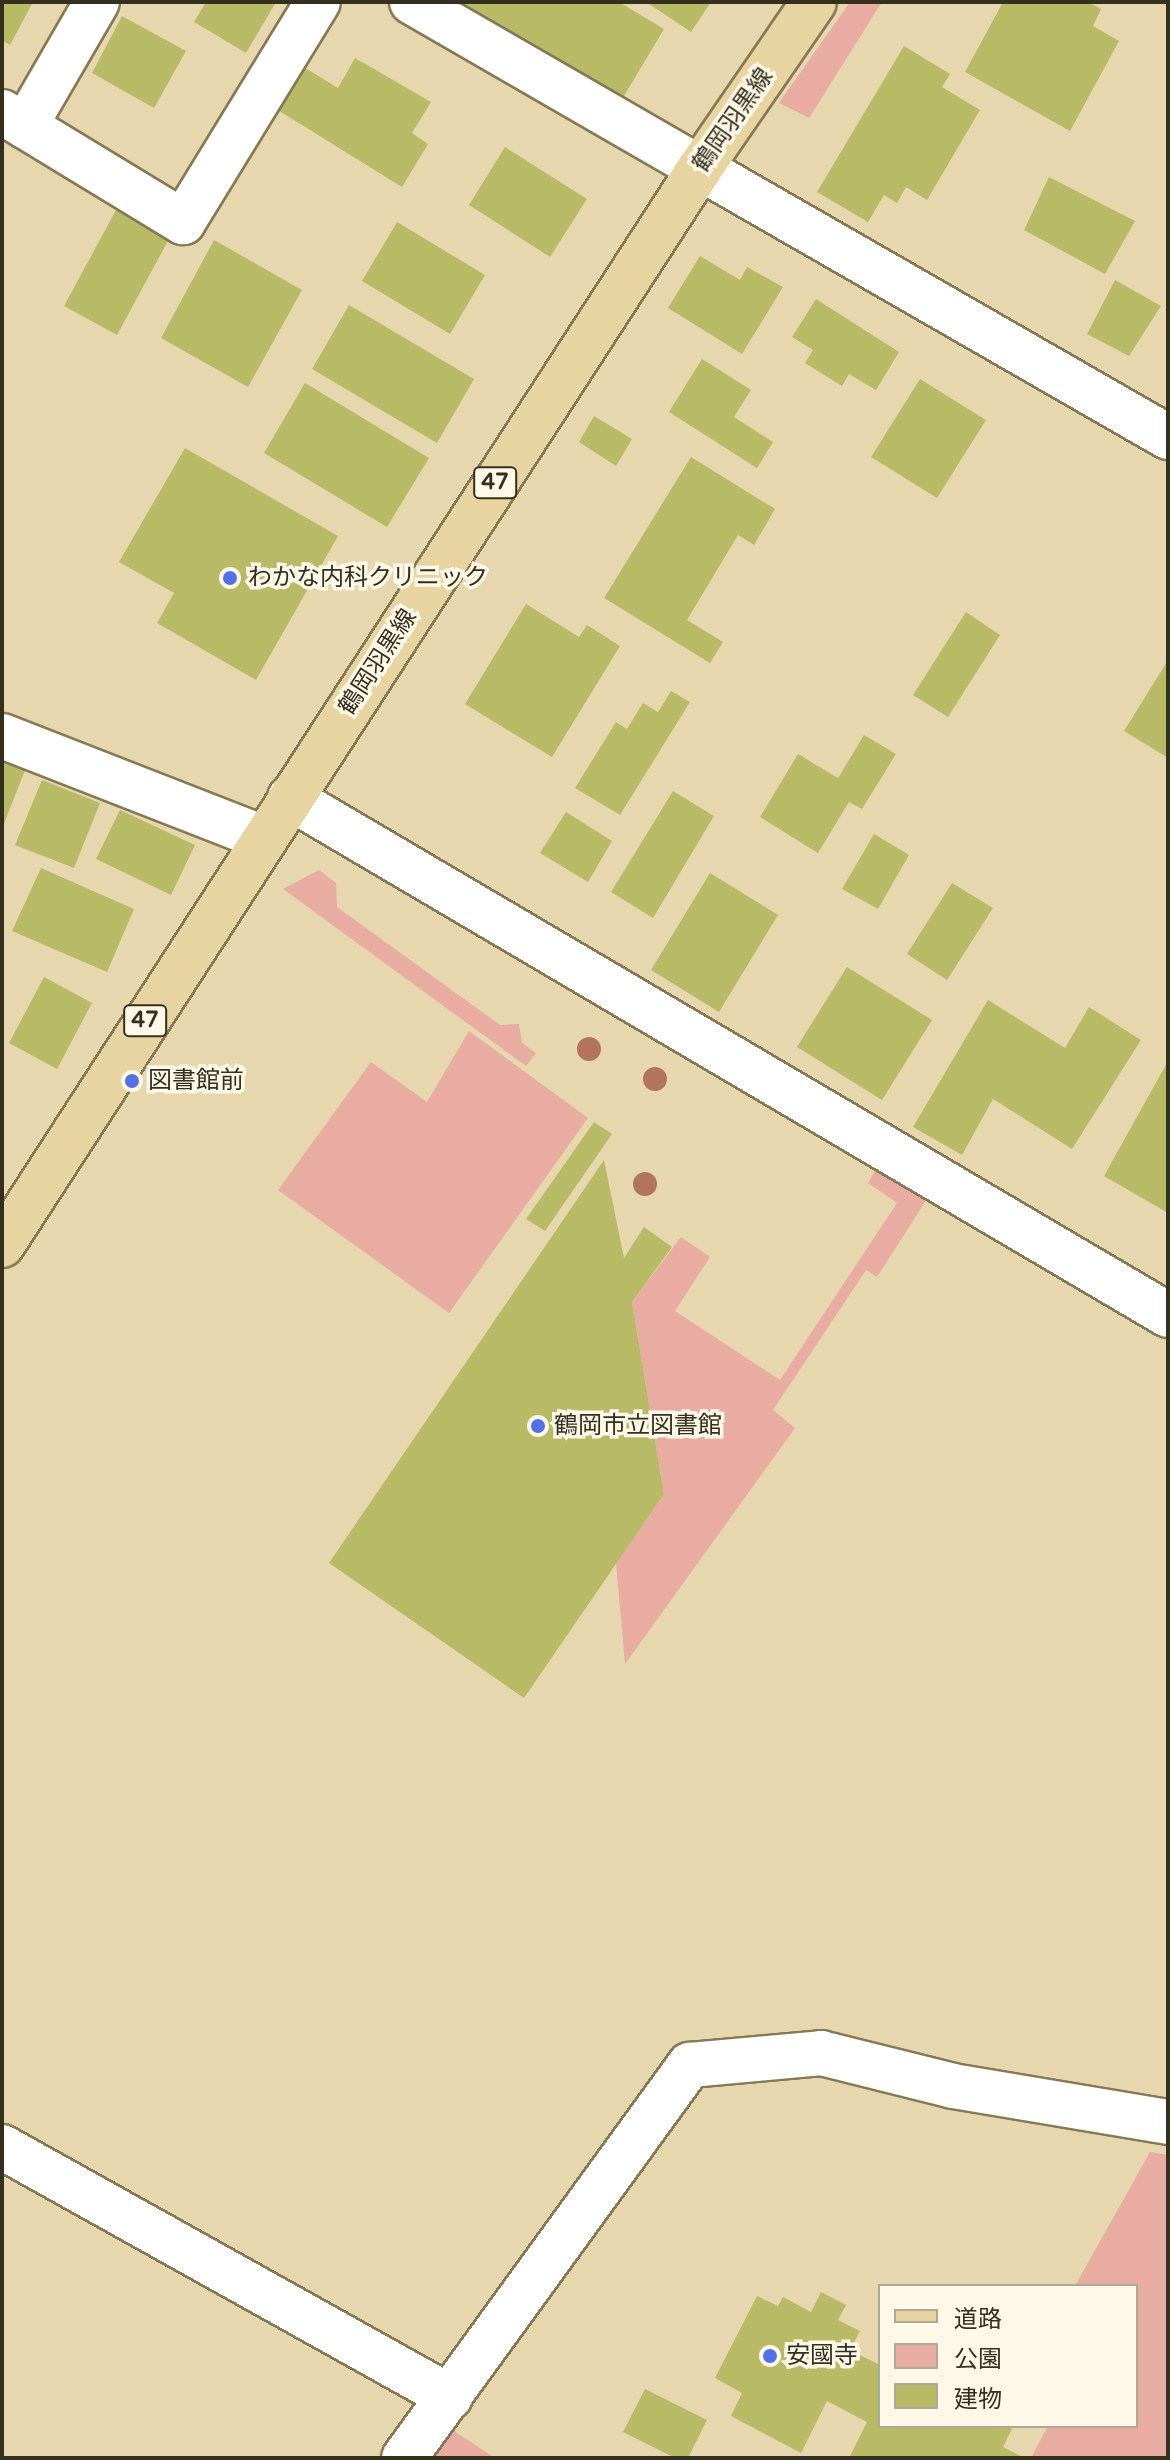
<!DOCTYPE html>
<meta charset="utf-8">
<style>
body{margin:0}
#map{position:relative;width:1170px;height:2460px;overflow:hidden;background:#e6d7af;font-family:"Varela Round","Noto Sans JP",sans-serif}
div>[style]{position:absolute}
.green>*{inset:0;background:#e8aca2}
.building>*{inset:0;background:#b9ba66}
.roads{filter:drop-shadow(2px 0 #877954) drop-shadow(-2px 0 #877954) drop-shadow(0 2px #877954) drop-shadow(0 -2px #877954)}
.street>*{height:44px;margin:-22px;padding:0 22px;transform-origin:22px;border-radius:22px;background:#fff}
.secondary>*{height:44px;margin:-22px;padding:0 22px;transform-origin:22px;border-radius:22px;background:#fff}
.primary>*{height:44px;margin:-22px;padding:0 22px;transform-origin:22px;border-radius:22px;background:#e8d4a0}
.trees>*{width:24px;height:24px;margin:-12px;border-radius:50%;background:#b2745d}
.dots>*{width:22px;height:22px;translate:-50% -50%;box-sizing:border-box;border:4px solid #fef8e8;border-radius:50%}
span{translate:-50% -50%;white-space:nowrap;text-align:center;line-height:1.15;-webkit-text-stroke:7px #fef8e8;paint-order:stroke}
.shield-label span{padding:2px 6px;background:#fef8e8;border:2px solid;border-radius:6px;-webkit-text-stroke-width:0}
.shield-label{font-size:22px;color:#352f1f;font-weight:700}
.street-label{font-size:24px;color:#352f1f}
.poi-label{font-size:24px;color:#352f1f}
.left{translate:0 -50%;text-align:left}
.frame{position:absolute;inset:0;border:4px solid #352f1f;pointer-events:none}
.legend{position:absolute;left:878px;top:2284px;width:260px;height:144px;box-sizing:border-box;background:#fef8e8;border:2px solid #aea898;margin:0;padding:10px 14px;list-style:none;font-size:24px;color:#352f1f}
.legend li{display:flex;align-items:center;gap:16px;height:40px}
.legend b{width:40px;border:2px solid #aea898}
</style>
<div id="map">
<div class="green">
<div style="clip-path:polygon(850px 2px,882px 2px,809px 118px,779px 103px)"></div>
<div style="clip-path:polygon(319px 870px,336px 883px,337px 907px,500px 1025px,519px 1024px,522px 1043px,536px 1053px,526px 1066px,283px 889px)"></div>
<div style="clip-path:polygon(469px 1031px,588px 1118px,449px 1313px,278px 1190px,371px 1062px,427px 1102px)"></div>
<div style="clip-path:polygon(876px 1169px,927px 1199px,877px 1277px,866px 1270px,773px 1410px,795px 1428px,625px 1664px,616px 1563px,664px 1494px,632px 1302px,681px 1237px,710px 1257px,675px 1311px,780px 1380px,897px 1203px,868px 1183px)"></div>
<div style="clip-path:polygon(1150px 2152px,1168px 2155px,1168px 2458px,1031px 2458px,1048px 2426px,1136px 2426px,1136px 2286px,1075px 2286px)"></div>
<div style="clip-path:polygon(451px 2429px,495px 2458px,430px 2458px)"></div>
</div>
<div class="building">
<div style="clip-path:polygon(2px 2px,33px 2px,10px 45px,2px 40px)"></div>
<div style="clip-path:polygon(206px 2px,276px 2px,246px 53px,194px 22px)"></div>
<div style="clip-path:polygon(442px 2px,619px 2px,664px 29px,618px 106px)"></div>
<div style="clip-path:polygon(646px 2px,711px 2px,691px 32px)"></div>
<div style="clip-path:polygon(1003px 2px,1088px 2px,1101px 9px,1093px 26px,1119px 41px,1070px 131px,965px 72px)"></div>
<div style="clip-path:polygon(122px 16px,186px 51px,154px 108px,92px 73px)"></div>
<div style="clip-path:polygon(904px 46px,950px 74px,942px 87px,980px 110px,927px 200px,906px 187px,897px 203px,884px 195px,868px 222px,817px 192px)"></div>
<div style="clip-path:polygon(355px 58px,431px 102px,412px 133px,428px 144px,402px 187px,276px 109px,302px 66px,338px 88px)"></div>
<div style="clip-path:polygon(505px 147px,587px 199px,550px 257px,469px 205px)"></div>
<div style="clip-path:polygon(1049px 177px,1135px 221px,1105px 274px,1024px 230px)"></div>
<div style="clip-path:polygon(116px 210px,169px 239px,117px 335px,64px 306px)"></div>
<div style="clip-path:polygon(397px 222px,485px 275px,450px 334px,362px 281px)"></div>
<div style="clip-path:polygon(214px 240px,302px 290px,248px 387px,161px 338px)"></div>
<div style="clip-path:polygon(700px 256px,740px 280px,747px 267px,783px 287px,742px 354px,668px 308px)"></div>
<div style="clip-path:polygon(1115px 280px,1161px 306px,1129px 356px,1087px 334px)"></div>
<div style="clip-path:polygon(816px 299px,899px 352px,876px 390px,849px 374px,842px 386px,805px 363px,813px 350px,792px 337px)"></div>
<div style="clip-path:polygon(349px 305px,474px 379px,437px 443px,312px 369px)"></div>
<div style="clip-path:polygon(702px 359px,751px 390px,734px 417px,773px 442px,757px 468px,669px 412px)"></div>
<div style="clip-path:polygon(920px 379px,986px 420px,937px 498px,871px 457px)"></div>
<div style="clip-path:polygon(305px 383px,429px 458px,387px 527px,264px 453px)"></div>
<div style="clip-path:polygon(594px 416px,632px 439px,616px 466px,579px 442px)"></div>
<div style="clip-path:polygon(185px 448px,338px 536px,256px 680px,157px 623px,174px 593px,119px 562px)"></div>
<div style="clip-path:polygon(691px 457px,775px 509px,754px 545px,738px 535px,687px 620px,723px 642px,710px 663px,604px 598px)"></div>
<div style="clip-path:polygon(526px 604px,579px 637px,587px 625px,620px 646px,552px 757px,465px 704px)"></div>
<div style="clip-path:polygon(966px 612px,1000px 635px,948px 717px,913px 695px)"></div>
<div style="clip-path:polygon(1168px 660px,1168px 758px,1124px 731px)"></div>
<div style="clip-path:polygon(671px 691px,690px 702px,620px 815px,575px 788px,616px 722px,627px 729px,643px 703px,658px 712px)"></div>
<div style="clip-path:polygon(864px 735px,896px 754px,862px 809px,849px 802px,818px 853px,760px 817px,798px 754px,838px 778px)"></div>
<div style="clip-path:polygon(2px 761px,25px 770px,2px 829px)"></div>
<div style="clip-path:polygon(42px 780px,100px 803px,74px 868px,15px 845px)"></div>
<div style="clip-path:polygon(673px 791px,714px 816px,653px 918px,611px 892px)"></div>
<div style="clip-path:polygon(120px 810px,195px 845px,171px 895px,96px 859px)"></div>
<div style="clip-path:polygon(566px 812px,612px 841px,588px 882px,540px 853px)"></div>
<div style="clip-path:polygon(874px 834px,909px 855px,878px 909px,842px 889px)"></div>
<div style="clip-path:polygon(41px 868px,134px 909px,107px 972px,12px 931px)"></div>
<div style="clip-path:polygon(710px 873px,778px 915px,719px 1012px,651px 970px)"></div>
<div style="clip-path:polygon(952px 883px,993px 908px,947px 980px,907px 954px)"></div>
<div style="clip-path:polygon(847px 967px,932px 1020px,882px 1100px,797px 1047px)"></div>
<div style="clip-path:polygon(44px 977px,92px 1003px,57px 1069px,9px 1043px)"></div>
<div style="clip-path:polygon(988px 1000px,1065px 1048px,1089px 1007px,1141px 1040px,1072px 1149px,993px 1099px,962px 1155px,913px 1127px)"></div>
<div style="clip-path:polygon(1168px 1061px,1168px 1213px,1104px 1176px)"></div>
<div style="clip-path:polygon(594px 1122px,612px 1134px,545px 1231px,526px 1219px)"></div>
<div style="clip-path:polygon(604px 1160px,624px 1258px,644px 1227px,672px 1247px,632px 1302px,664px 1494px,524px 1698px,329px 1563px)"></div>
<div style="clip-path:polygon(821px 2292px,846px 2305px,838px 2320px,860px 2331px,850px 2350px,880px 2365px,880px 2426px,1005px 2426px,1012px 2429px,1003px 2447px,1024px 2458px,849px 2458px,867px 2422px,827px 2401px,801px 2453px,731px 2416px,742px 2393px,715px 2378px,757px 2296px,778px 2306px,783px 2297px,811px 2312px)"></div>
<div style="clip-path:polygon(645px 2389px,707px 2420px,688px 2458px,675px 2458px,623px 2432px)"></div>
</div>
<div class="roads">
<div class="street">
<div style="left:412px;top:2px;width:332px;rotate:30deg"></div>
<div style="left:2px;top:112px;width:212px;rotate:31.3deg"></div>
<div style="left:183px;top:222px;width:258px;rotate:-58.5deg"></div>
<div style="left:25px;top:126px;width:143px;rotate:-59.9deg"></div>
<div style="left:2px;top:736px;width:280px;rotate:21.3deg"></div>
<div style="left:290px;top:798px;width:1019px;rotate:30.49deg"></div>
<div style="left:2px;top:2147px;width:513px;rotate:29.16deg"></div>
<div style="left:404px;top:2458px;width:486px;rotate:-54deg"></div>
<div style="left:690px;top:2065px;width:132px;rotate:-5.2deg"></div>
<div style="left:821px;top:2053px;width:136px;rotate:14deg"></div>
<div style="left:953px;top:2086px;width:218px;rotate:9.5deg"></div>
</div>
<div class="secondary">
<div style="left:700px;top:168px;width:540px;rotate:29.89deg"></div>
</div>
<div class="primary">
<div style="left:2px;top:1245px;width:1283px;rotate:-57.05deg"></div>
<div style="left:700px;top:168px;width:201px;rotate:-55.5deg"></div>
</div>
</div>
<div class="trees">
<div style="left:589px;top:1049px"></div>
<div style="left:655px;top:1079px"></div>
<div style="left:645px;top:1184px"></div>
</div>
<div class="dots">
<div style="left:230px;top:578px;background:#5371e6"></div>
<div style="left:132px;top:1081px;background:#5371e6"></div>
<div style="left:538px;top:1426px;background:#5371e6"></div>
<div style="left:770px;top:2356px;background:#5371e6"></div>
</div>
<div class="shield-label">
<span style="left:495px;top:483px">47</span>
<span style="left:145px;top:1021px">47</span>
</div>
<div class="street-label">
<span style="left:733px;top:120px;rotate:-55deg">鶴岡羽黒線</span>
<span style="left:378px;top:662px;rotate:-57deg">鶴岡羽黒線</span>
</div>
<div class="poi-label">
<span class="left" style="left:248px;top:578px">わかな内科クリニック</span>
<span class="left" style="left:148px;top:1081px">図書館前</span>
<span class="left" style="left:554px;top:1426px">鶴岡市立図書館</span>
<span class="left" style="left:786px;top:2356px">安國寺</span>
</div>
<div class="frame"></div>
<ul class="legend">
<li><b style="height:10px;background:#e8d4a0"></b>道路</li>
<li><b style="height:22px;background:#e8aca2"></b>公園</li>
<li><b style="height:22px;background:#b9ba66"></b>建物</li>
</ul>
</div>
